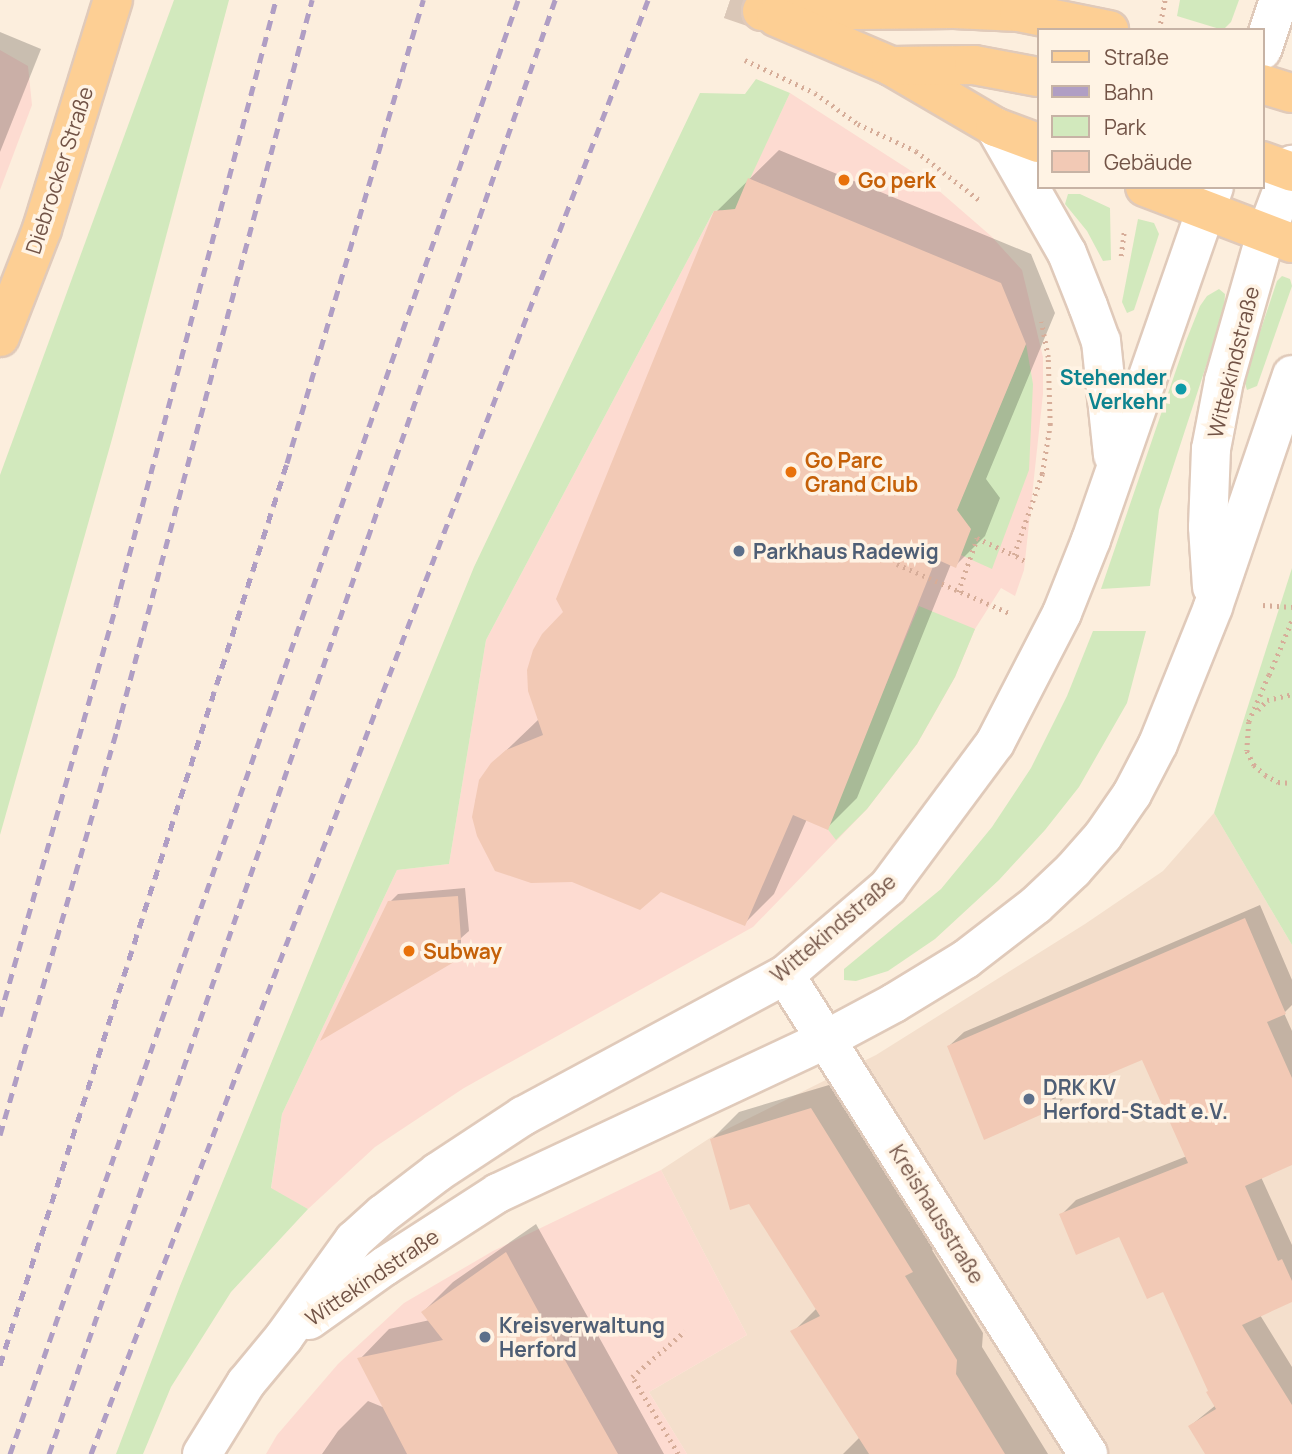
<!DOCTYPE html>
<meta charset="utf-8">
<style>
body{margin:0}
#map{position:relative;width:1292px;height:1454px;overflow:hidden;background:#fceedd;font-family:Manrope,sans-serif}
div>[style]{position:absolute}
.residential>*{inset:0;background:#f4dfcc}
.commercial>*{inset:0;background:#fddbd1}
.green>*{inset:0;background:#d2e9bd}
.shadow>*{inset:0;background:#0003}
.building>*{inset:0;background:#f2c9b5}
.major-tunnel>*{height:38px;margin-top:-19px;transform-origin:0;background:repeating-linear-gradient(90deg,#dac7b7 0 38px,transparent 0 57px)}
.path>*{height:4.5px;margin-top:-2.25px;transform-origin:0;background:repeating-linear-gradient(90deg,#d6ad99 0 2px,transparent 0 7px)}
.roads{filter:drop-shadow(2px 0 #e0caba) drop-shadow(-2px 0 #e0caba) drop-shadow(0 2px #e0caba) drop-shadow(0 -2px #e0caba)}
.minor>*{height:38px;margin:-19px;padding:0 19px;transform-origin:19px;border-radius:19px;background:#fff}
.major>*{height:38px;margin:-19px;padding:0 19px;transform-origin:19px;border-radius:19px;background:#fdcf94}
.rail>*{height:5px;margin-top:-2.5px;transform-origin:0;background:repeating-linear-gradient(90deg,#b09ec4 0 10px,transparent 0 17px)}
.path-bridge>*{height:4.5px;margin-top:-2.25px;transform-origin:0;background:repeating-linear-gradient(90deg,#d6ad99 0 2px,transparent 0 7px)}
.dots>*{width:19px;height:19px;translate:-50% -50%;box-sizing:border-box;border:4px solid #fff3e4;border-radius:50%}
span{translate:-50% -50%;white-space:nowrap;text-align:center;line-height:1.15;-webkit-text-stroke:7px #fff3e4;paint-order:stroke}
.street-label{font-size:21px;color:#725346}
.food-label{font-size:21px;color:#c56008;font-weight:700}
.left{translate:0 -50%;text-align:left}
.culture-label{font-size:21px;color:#0d838f;font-weight:700}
.right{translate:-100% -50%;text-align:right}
.service-label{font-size:21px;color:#4e5e75;font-weight:700}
.legend{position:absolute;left:1037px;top:28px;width:228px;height:161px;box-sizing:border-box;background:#fff3e4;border:2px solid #c7b3a5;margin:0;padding:9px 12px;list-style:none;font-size:21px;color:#725346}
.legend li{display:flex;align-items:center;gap:14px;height:35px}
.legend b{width:35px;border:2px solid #c7b3a5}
</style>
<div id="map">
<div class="residential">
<div style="clip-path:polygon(1214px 813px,1292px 945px,1292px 1454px,687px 1454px,649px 1392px,747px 1335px,661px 1170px,713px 1136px,876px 1055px,1085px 924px,1163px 871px)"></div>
</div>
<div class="commercial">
<div style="clip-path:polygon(0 50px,28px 66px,32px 105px,0 190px)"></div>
<div style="clip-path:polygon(790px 93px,930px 183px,991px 236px,1022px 270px,1043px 357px,1043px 394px,1024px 570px,1015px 596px,1001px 588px,975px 629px,955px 677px,917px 744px,867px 809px,753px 927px,464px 1088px,375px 1147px,308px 1209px,271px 1189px,282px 1114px,397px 870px,449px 864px,486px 640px,711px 216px,714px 211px,720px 210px,732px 215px)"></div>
<div style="clip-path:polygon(661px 1170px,747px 1335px,649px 1392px,687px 1454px,266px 1454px,277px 1435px,338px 1364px,404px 1303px,493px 1251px)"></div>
</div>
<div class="green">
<div style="clip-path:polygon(174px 0,229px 0,112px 439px,0 835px,0 475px)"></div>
<div style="clip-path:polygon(1180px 0,1239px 0,1231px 22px,1223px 30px,1177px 16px)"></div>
<div style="clip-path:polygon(756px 79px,790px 93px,733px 215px,720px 210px,714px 211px,711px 216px,486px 640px,449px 864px,397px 870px,282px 1114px,271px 1188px,308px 1209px,231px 1292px,171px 1387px,143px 1454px,116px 1454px,180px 1286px,474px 567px,700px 93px,745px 94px)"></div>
<div style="clip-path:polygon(1068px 194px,1080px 194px,1110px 208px,1111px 260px,1103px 261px,1087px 231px,1065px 204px)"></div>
<div style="clip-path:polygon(1138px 219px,1154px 223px,1159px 234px,1134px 310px,1127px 313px,1122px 302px)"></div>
<div style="clip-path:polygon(1282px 276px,1290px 279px,1292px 286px,1257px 386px,1247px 390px,1244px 380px,1277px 281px)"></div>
<div style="clip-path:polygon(1219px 289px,1225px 294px,1224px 311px,1159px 510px,1150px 586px,1101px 589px,1186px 341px,1200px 306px,1207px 296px)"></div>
<div style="clip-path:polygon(1026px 344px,1033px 384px,1029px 470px,992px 569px,961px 555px,970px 527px,953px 518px)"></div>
<div style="clip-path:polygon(1292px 568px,1292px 945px,1214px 813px)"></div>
<div style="clip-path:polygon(919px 606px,975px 629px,955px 677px,917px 744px,867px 809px,836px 840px,826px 827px)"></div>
<div style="clip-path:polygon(1093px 631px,1146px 631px,1127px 703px,1079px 787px,1045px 830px,999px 880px,935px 939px,888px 971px,856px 981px,844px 980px,844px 969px,941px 889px,992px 827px,1031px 768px,1067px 696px)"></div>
</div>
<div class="shadow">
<div style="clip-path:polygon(0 32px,41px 49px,0 152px)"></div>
<div style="clip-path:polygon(779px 150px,1031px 254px,1055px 313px,986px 479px,1000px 498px,985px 536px,955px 566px,951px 564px,857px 798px,827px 828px,807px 819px,774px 894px,744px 924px,474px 817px,476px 798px,492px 764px,538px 720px,565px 612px,716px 212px)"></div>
<div style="clip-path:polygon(465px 888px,469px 931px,461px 938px,461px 953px,453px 961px,390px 902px,398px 894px)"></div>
<div style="clip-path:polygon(1260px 905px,1292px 980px,1292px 1005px,1284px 1013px,1292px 1031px,1292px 1163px,1261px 1177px,1292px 1245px,1292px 1300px,1260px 1315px,1292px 1367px,1292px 1454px,1207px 1454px,1190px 1426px,1216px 1405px,1164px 1289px,1120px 1234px,1061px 1215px,1076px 1200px,1187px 1156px,1143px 1057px,1069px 1089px,1070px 1092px,1055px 1107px,949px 1046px,964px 1032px)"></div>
<div style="clip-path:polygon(839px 1082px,939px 1244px,932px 1250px,983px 1333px,982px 1347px,1048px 1454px,843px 1454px,860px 1437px,793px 1332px,817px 1308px,712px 1139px,739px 1112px)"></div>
<div style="clip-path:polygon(536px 1224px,664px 1454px,322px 1454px,338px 1431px,368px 1401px,385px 1408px,360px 1359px,389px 1329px,430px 1320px,423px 1312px,453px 1282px)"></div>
</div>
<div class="building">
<div style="clip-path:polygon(748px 178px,1001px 283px,1026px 344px,957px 510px,971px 529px,956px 568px,936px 559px,828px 830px,793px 815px,745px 926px,661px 892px,640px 910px,572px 882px,531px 883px,495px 871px,477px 836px,472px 817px,479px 780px,491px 763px,506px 750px,543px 735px,528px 691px,527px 670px,533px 650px,542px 634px,563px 612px,556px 599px,714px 211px,735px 209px)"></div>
<div style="clip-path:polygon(458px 896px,461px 940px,453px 940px,454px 962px,320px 1041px,388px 901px)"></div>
<div style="clip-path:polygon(1245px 918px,1286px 1014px,1267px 1022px,1292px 1078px,1292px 1165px,1245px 1186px,1278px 1261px,1282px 1259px,1292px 1281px,1292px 1302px,1242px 1325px,1292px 1405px,1292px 1454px,1205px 1454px,1188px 1426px,1216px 1409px,1206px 1392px,1208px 1391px,1163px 1292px,1147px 1299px,1119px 1237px,1076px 1255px,1059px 1214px,1188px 1163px,1142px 1060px,1052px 1098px,1056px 1108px,984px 1140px,947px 1046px)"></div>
<div style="clip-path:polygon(811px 1108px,913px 1272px,905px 1276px,957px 1360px,956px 1374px,1005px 1454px,869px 1454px,790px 1331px,820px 1316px,749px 1204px,730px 1210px,710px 1139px)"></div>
<div style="clip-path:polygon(506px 1252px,566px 1362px,618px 1454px,407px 1454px,357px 1358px,443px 1340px,421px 1312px)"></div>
</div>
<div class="major-tunnel">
<div style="left:730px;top:0;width:34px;rotate:19deg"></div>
</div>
<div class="path">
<div style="left:1159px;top:30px;width:31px;rotate:-79deg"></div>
<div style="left:745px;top:60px;width:77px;rotate:25.2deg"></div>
<div style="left:815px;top:93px;width:53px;rotate:35.8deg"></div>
<div style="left:858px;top:124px;width:64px;rotate:25deg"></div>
<div style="left:916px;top:151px;width:83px;rotate:37.7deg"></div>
<div style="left:1121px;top:256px;width:26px;rotate:-83deg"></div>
<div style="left:1024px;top:561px;width:12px;rotate:-149deg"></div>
<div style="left:1014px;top:555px;width:86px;rotate:-70.9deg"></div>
<div style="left:1042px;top:474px;width:50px;rotate:-80.7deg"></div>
<div style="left:1050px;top:425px;width:68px;rotate:-91.7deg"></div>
<div style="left:1048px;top:357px;width:36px;rotate:-101deg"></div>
<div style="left:897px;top:564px;width:122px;rotate:23.6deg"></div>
<div style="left:958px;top:592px;width:57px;rotate:-70.6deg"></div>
<div style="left:977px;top:538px;width:41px;rotate:24.7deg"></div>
<div style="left:1263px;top:605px;width:29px;rotate:4deg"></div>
<div style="left:1269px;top:675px;width:60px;rotate:-67.3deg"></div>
<div style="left:1258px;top:710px;width:13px;rotate:-48deg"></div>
<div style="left:1267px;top:700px;width:26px;rotate:-13deg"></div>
<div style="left:678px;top:1454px;width:90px;rotate:-120.9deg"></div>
<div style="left:632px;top:1377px;width:70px;rotate:-41deg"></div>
</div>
<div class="roads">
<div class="minor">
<div style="left:1262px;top:50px;width:53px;rotate:-71.2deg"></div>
<div style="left:995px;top:127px;width:145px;rotate:60.3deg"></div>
<div style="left:1067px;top:253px;width:57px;rotate:68.4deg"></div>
<div style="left:1088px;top:306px;width:37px;rotate:70deg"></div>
<div style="left:1101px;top:341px;width:115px;rotate:84deg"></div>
<div style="left:1212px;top:587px;width:60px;rotate:-93.8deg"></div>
<div style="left:1208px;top:527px;width:78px;rotate:-87.8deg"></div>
<div style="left:1211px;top:449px;width:69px;rotate:-79.2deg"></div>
<div style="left:1224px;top:381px;width:153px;rotate:-74.1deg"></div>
<div style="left:1266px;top:234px;width:74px;rotate:-69.4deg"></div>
<div style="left:785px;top:975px;width:567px;rotate:57.68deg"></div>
<div style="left:309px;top:1320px;width:93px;rotate:-35.4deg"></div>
<div style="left:385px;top:1266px;width:135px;rotate:-32.9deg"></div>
<div style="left:498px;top:1193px;width:361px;rotate:-25.1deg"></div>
<div style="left:825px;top:1040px;width:78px;rotate:-28.2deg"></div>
<div style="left:894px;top:1003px;width:84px;rotate:-31.4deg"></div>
<div style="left:966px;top:959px;width:88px;rotate:-37.6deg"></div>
<div style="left:1036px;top:905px;width:51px;rotate:-43.4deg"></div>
<div style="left:1073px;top:870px;width:45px;rotate:-48.6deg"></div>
<div style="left:1103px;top:836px;width:51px;rotate:-55.4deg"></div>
<div style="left:1132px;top:794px;width:56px;rotate:-62.5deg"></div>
<div style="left:1158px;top:744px;width:148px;rotate:-68.1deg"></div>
<div style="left:1213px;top:607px;width:245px;rotate:-71.2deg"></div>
<div style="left:202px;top:1454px;width:84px;rotate:-58.2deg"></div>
<div style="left:246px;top:1383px;width:60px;rotate:-50.4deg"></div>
<div style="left:284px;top:1337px;width:120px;rotate:-54.2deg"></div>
<div style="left:354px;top:1240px;width:39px;rotate:-42deg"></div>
<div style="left:383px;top:1214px;width:69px;rotate:-37.4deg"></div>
<div style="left:438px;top:1172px;width:102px;rotate:-33.4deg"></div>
<div style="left:523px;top:1116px;width:298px;rotate:-28.3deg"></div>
<div style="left:785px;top:975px;width:135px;rotate:-40.5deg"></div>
<div style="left:888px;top:887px;width:179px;rotate:-53.4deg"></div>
<div style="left:995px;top:743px;width:146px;rotate:-62.7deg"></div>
<div style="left:1062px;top:613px;width:79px;rotate:-68.3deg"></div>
<div style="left:1091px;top:540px;width:374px;rotate:-70.8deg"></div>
</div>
<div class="major">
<div style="left:762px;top:11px;width:192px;rotate:-0.6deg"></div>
<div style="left:954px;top:9px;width:65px;rotate:2.6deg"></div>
<div style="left:1019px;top:12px;width:92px;rotate:11.3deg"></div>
<div style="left:776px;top:17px;width:125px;rotate:23.1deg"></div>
<div style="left:891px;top:66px;width:121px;rotate:30.4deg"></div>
<div style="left:995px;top:127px;width:46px;rotate:20.4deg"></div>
<div style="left:891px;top:66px;width:83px;rotate:-0.7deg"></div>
<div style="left:974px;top:65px;width:65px;rotate:10.6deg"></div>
<div style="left:1262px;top:84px;width:31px;rotate:17deg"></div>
<div style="left:1262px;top:161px;width:32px;rotate:20deg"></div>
<div style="left:1145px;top:187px;width:157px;rotate:20.9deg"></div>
<div style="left:0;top:337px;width:116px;rotate:-68.7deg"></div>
<div style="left:42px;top:229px;width:240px;rotate:-72.8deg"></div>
</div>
</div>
<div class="rail">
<div style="left:0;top:1016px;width:427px;rotate:-74.2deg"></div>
<div style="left:116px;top:605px;width:626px;rotate:-75.19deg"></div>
<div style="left:0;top:1135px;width:423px;rotate:-73.9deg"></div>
<div style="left:117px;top:729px;width:755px;rotate:-75.02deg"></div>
<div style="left:0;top:1365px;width:947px;rotate:-72.35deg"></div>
<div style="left:287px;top:463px;width:483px;rotate:-73.6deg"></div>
<div style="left:10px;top:1454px;width:1540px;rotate:-70.74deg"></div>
<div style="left:49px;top:1454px;width:1540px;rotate:-70.81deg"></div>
<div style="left:91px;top:1454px;width:1557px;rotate:-69.04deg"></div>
</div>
<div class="path-bridge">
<div style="left:1269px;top:675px;width:51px;rotate:113.1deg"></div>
<div style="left:1249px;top:722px;width:29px;rotate:94deg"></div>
<div style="left:1247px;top:751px;width:16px;rotate:63deg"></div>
<div style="left:1254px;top:765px;width:15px;rotate:42deg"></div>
<div style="left:1265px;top:775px;width:15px;rotate:28deg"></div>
<div style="left:1278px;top:782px;width:14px;rotate:4deg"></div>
</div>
<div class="dots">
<div style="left:844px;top:180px;background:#e8710a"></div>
<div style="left:1181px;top:389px;background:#0f9aa8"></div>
<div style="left:791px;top:472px;background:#e8710a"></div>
<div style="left:739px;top:551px;background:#5c6f8a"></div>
<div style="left:409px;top:951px;background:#e8710a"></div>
<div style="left:1029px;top:1099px;background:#5c6f8a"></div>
<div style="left:485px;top:1337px;background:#5c6f8a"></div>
</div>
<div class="street-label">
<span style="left:59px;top:170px;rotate:-72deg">Diebrocker Straße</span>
<span style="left:1233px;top:362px;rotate:-76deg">Wittekindstraße</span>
<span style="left:833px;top:928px;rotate:-40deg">Wittekindstraße</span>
<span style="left:937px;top:1214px;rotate:58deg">Kreishausstraße</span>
<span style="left:372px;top:1277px;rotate:-34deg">Wittekindstraße</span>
</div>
<div class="food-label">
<span class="left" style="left:858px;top:180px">Go perk</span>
<span class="left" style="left:805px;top:472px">Go Parc<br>Grand Club</span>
<span class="left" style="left:423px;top:951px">Subway</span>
</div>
<div class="culture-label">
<span class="right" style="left:1167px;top:389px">Stehender<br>Verkehr</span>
</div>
<div class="service-label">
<span class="left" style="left:753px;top:551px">Parkhaus Radewig</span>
<span class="left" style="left:1043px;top:1099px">DRK KV<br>Herford-Stadt e.V.</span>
<span class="left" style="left:499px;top:1337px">Kreisverwaltung<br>Herford</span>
</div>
<ul class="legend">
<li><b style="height:9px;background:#fdcf94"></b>Straße</li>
<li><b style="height:9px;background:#b09ec4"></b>Bahn</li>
<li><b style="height:19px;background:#d2e9bd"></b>Park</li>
<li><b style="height:19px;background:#f2c9b5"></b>Gebäude</li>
</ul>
</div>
